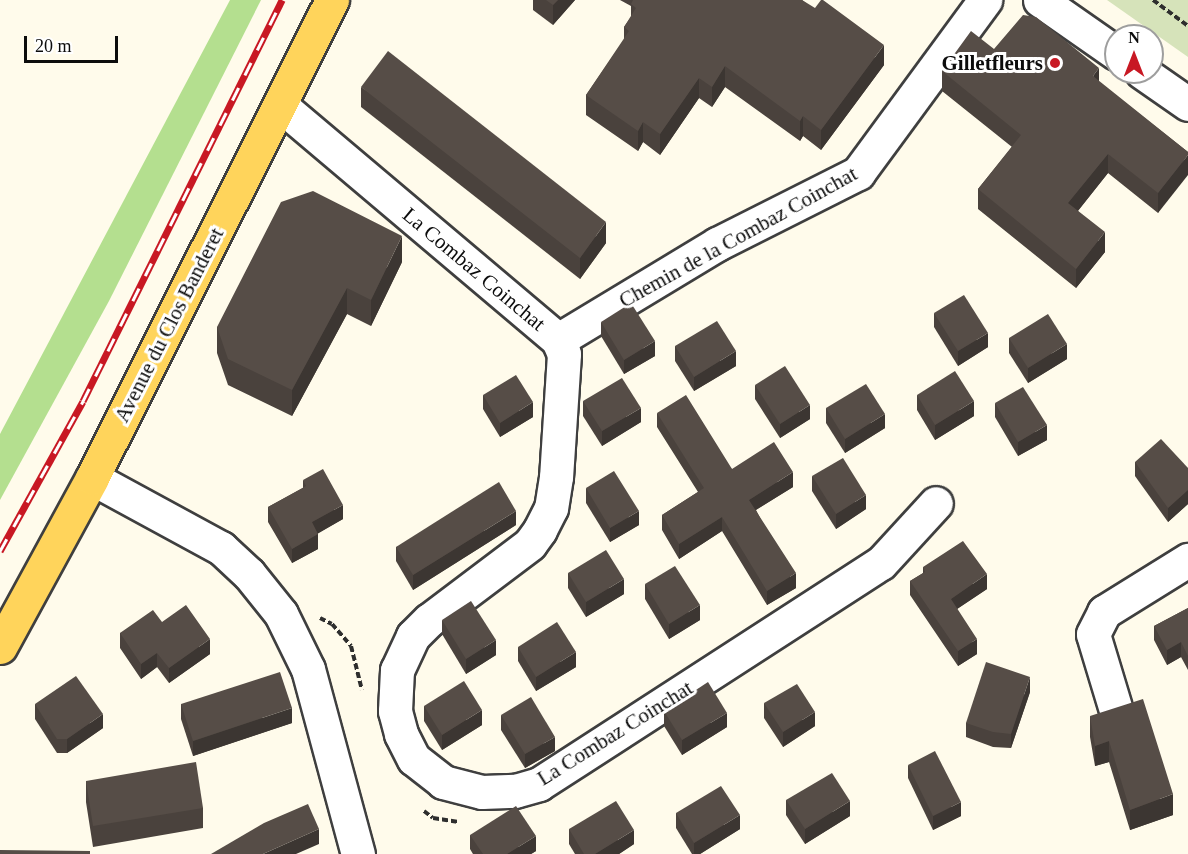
<!DOCTYPE html>
<style>
body{margin:0}
#map{position:relative;width:1188px;height:854px;overflow:hidden;background:#fffbeb;font-family:"Times New Roman",serif}
div>[style]{position:absolute}
.forest>*{inset:0;background:#b4df8f}
.cemetery>*{inset:0;background:#d6e3ba}
.path>*{height:4px;margin-top:-2px;transform-origin:0;background:repeating-linear-gradient(90deg,#2e2e2e 0 6px,transparent 0 9px)}
.roads{filter:drop-shadow(2px 0 #3f3f3f) drop-shadow(-2px 0 #3f3f3f) drop-shadow(0 2px #3f3f3f) drop-shadow(0 -2px #3f3f3f)}
.minor>*{height:33px;margin:-16.5px;padding:0 16.5px;transform-origin:16.5px;border-radius:16.5px;background:#fff}
.major>*{height:33px;margin:-16.5px;padding:0 16.5px;transform-origin:16.5px;border-radius:16.5px;background:#ffd45b}
.rail>*{height:7px;margin-top:-3.5px;transform-origin:0;background:repeating-linear-gradient(90deg,#fff 0 14px,#c81823 0 28px);box-sizing:border-box;border-block:2px solid #c81823}
.wall>*{inset:0;background:#4a423d}
.shaded-wall>*{inset:0;background:#3c3632}
.building>*{inset:0;background:#564d47}
.dots>*{width:16px;height:16px;translate:-50% -50%;box-sizing:border-box;border:3px solid #fff;border-radius:50%}
span{translate:-50% -50%;white-space:nowrap;text-align:center;line-height:1.15;-webkit-text-stroke:6px #fff;paint-order:stroke}
.poi-label{font-size:21px;color:#0c0c0c;font-weight:700}
.right{translate:-100% -50%;text-align:right}
.street-label{font-size:21px;color:#0c0c0c}
.north{position:absolute;left:1104px;top:24px;width:60px;height:60px;box-sizing:border-box;background:#fff;border:2px solid #9e9e9e;border-radius:50%;rotate:0deg;font-size:16px;font-weight:700;line-height:24px;text-align:center;color:#0c0c0c}
.north::after{content:'';display:block;margin:auto;width:21px;height:27px;background:#c81823;clip-path:polygon(50% 0,100% 100%,50% 72%,0 100%)}
.scale{position:absolute;left:24px;top:36px;width:94px;height:27px;box-sizing:border-box;border:3px solid #0c0c0c;border-top:0;padding-left:8px;font-size:18px;line-height:21px;white-space:nowrap;color:#0c0c0c;-webkit-text-stroke:4px #fff;paint-order:stroke}
</style>
<div id="map">
<div class="forest">
<div style="clip-path:polygon(230px 0,261px 0,109px 301px,0 500px,0 434px)"></div>
</div>
<div class="cemetery">
<div style="clip-path:polygon(1107px 0,1188px 0,1188px 57px)"></div>
</div>
<div class="path">
<div style="left:1153px;top:0;width:44px;rotate:36.6deg"></div>
<div style="left:320px;top:618px;width:13px;rotate:27deg"></div>
<div style="left:332px;top:624px;width:29px;rotate:49deg"></div>
<div style="left:351px;top:646px;width:45px;rotate:76deg"></div>
<div style="left:424px;top:811px;width:11px;rotate:38deg"></div>
<div style="left:433px;top:818px;width:26px;rotate:9deg"></div>
</div>
<div class="roads">
<div class="minor">
<div style="left:1040px;top:0;width:93px;rotate:34.9deg"></div>
<div style="left:1142px;top:72px;width:56px;rotate:34.8deg"></div>
<div style="left:280px;top:105px;width:364px;rotate:40.2deg"></div>
<div style="left:558px;top:340px;width:15px;rotate:67deg"></div>
<div style="left:564px;top:354px;width:123px;rotate:93.7deg"></div>
<div style="left:556px;top:477px;width:31px;rotate:99deg"></div>
<div style="left:551px;top:508px;width:25px;rotate:117deg"></div>
<div style="left:540px;top:530px;width:17px;rotate:126deg"></div>
<div style="left:530px;top:544px;width:126px;rotate:143deg"></div>
<div style="left:429px;top:620px;width:23px;rotate:135deg"></div>
<div style="left:413px;top:636px;width:38px;rotate:115deg"></div>
<div style="left:397px;top:670px;width:41px;rotate:92.8deg"></div>
<div style="left:395px;top:711px;width:24px;rotate:75deg"></div>
<div style="left:401px;top:734px;width:28px;rotate:63deg"></div>
<div style="left:414px;top:759px;width:37px;rotate:38deg"></div>
<div style="left:443px;top:782px;width:40px;rotate:14.4deg"></div>
<div style="left:482px;top:792px;width:33px;rotate:-2deg"></div>
<div style="left:515px;top:791px;width:25px;rotate:-16deg"></div>
<div style="left:539px;top:784px;width:407px;rotate:-32.9deg"></div>
<div style="left:881px;top:563px;width:81px;rotate:-47.5deg"></div>
<div style="left:558px;top:340px;width:186px;rotate:-31.1deg"></div>
<div style="left:717px;top:244px;width:158px;rotate:-26.7deg"></div>
<div style="left:858px;top:173px;width:215px;rotate:-53.7deg"></div>
<div style="left:92px;top:478px;width:147px;rotate:28.5deg"></div>
<div style="left:221px;top:548px;width:38px;rotate:43deg"></div>
<div style="left:249px;top:574px;width:51px;rotate:51.3deg"></div>
<div style="left:281px;top:614px;width:61px;rotate:63.9deg"></div>
<div style="left:308px;top:669px;width:192px;rotate:74.9deg"></div>
<div style="left:1115px;top:707px;width:76px;rotate:-106.8deg"></div>
<div style="left:1093px;top:634px;width:25px;rotate:-63deg"></div>
<div style="left:1104px;top:612px;width:99px;rotate:-31.8deg"></div>
</div>
<div class="major">
<div style="left:0;top:647px;width:192px;rotate:-61.4deg"></div>
<div style="left:92px;top:478px;width:535px;rotate:-63.34deg"></div>
</div>
</div>
<div class="rail">
<div style="left:0;top:551px;width:171px;rotate:-61deg"></div>
<div style="left:83px;top:401px;width:448px;rotate:-63.6deg"></div>
</div>
<div class="wall">
<div style="clip-path:polygon(533px 0,575px 0,553px 25px,533px 10px)"></div>
<div style="clip-path:polygon(620px 0,802px 0,884px 65px,821px 150px,803px 136px,800px 141px,725px 87px,712px 107px,699px 98px,660px 155px,643px 142px,638px 151px,586px 115px,586px 95px,624px 40px,624px 27px,631px 17px,631px 6px)"></div>
<div style="clip-path:polygon(994px 49px,1099px 82px,1188px 152px,1158px 213px,1108px 173px,1078px 211px,1105px 252px,1076px 288px,978px 209px,978px 189px,1012px 147px,942px 91px,942px 71px)"></div>
<div style="clip-path:polygon(361px 87px,606px 243px,580px 279px,361px 107px)"></div>
<div style="clip-path:polygon(402px 262px,371px 326px,347px 314px,292px 416px,228px 385px,217px 353px,217px 327px)"></div>
<div style="clip-path:polygon(934px 313px,988px 347px,958px 366px,934px 327px)"></div>
<div style="clip-path:polygon(601px 322px,655px 356px,624px 374px,601px 336px)"></div>
<div style="clip-path:polygon(1009px 338px,1067px 359px,1028px 383px,1009px 353px)"></div>
<div style="clip-path:polygon(675px 346px,736px 366px,694px 391px,675px 361px)"></div>
<div style="clip-path:polygon(755px 385px,810px 419px,780px 438px,755px 399px)"></div>
<div style="clip-path:polygon(483px 395px,533px 417px,500px 437px,483px 409px)"></div>
<div style="clip-path:polygon(917px 395px,974px 416px,935px 440px,917px 410px)"></div>
<div style="clip-path:polygon(583px 401px,641px 422px,602px 446px,583px 416px)"></div>
<div style="clip-path:polygon(995px 403px,1047px 440px,1018px 456px,995px 417px)"></div>
<div style="clip-path:polygon(826px 408px,885px 428px,845px 453px,826px 423px)"></div>
<div style="clip-path:polygon(657px 413px,732px 469px,793px 487px,756px 510px,796px 588px,767px 605px,722px 531px,679px 559px,662px 530px,662px 515px,698px 492px,657px 427px)"></div>
<div style="clip-path:polygon(1135px 462px,1188px 468px,1188px 504px,1168px 522px,1135px 476px)"></div>
<div style="clip-path:polygon(812px 476px,866px 509px,836px 529px,812px 491px)"></div>
<div style="clip-path:polygon(303px 480px,343px 519px,318px 533px,318px 549px,292px 563px,268px 522px,268px 507px,303px 488px)"></div>
<div style="clip-path:polygon(586px 488px,639px 525px,610px 542px,586px 503px)"></div>
<div style="clip-path:polygon(516px 525px,413px 590px,396px 561px,396px 547px)"></div>
<div style="clip-path:polygon(923px 567px,987px 589px,957px 609px,977px 654px,958px 666px,910px 595px,910px 581px,923px 573px)"></div>
<div style="clip-path:polygon(568px 573px,624px 594px,586px 617px,568px 588px)"></div>
<div style="clip-path:polygon(645px 584px,700px 620px,669px 639px,645px 599px)"></div>
<div style="clip-path:polygon(1188px 608px,1188px 670px,1181px 657px,1167px 665px,1154px 640px,1154px 626px)"></div>
<div style="clip-path:polygon(442px 620px,496px 655px,466px 674px,442px 634px)"></div>
<div style="clip-path:polygon(162px 622px,210px 654px,169px 683px,157px 667px,141px 679px,120px 648px,120px 633px)"></div>
<div style="clip-path:polygon(518px 647px,576px 667px,536px 691px,518px 661px)"></div>
<div style="clip-path:polygon(1030px 692px,1011px 748px,993px 747px,966px 737px,966px 723px)"></div>
<div style="clip-path:polygon(764px 703px,815px 726px,783px 747px,764px 718px)"></div>
<div style="clip-path:polygon(35px 704px,103px 728px,67px 753px,57px 753px,35px 719px)"></div>
<div style="clip-path:polygon(181px 704px,292px 723px,193px 756px,181px 719px)"></div>
<div style="clip-path:polygon(424px 706px,482px 725px,442px 750px,424px 721px)"></div>
<div style="clip-path:polygon(664px 711px,727px 727px,682px 755px,664px 726px)"></div>
<div style="clip-path:polygon(501px 715px,555px 751px,525px 768px,501px 730px)"></div>
<div style="clip-path:polygon(1090px 716px,1173px 815px,1130px 830px,1109px 762px,1095px 766px,1090px 737px)"></div>
<div style="clip-path:polygon(908px 765px,961px 816px,933px 830px,908px 778px)"></div>
<div style="clip-path:polygon(86px 781px,203px 808px,203px 828px,93px 847px,86px 802px)"></div>
<div style="clip-path:polygon(786px 800px,850px 816px,805px 844px,786px 815px)"></div>
<div style="clip-path:polygon(676px 813px,740px 829px,700px 854px,692px 854px,676px 828px)"></div>
<div style="clip-path:polygon(569px 829px,634px 844px,619px 854px,575px 854px,569px 844px)"></div>
<div style="clip-path:polygon(470px 835px,536px 851px,531px 854px,473px 854px,470px 849px)"></div>
</div>
<div class="shaded-wall">
<div style="clip-path:polygon(558px 0,575px 0,553px 25px,553px 5px)"></div>
<div style="clip-path:polygon(884px 45px,884px 65px,821px 150px,821px 130px)"></div>
<div style="clip-path:polygon(725px 66px,725px 87px,712px 107px,712px 87px)"></div>
<div style="clip-path:polygon(1099px 68px,1099px 88px,1093px 76px)"></div>
<div style="clip-path:polygon(699px 78px,699px 98px,660px 155px,660px 134px)"></div>
<div style="clip-path:polygon(803px 116px,803px 136px,800px 141px,800px 121px)"></div>
<div style="clip-path:polygon(643px 122px,643px 142px,638px 151px,638px 131px)"></div>
<div style="clip-path:polygon(1108px 154px,1108px 173px,1068px 223px,1068px 203px)"></div>
<div style="clip-path:polygon(1188px 155px,1188px 175px,1158px 213px,1158px 193px)"></div>
<div style="clip-path:polygon(606px 222px,606px 243px,580px 279px,580px 258px)"></div>
<div style="clip-path:polygon(1105px 232px,1105px 252px,1076px 288px,1076px 269px)"></div>
<div style="clip-path:polygon(402px 236px,402px 262px,371px 326px,371px 300px)"></div>
<div style="clip-path:polygon(347px 288px,347px 314px,292px 416px,292px 390px)"></div>
<div style="clip-path:polygon(988px 333px,988px 347px,958px 366px,958px 351px)"></div>
<div style="clip-path:polygon(655px 341px,655px 356px,624px 374px,624px 360px)"></div>
<div style="clip-path:polygon(1067px 344px,1067px 359px,1028px 383px,1028px 368px)"></div>
<div style="clip-path:polygon(736px 351px,736px 366px,694px 391px,694px 377px)"></div>
<div style="clip-path:polygon(974px 401px,974px 416px,935px 440px,935px 425px)"></div>
<div style="clip-path:polygon(533px 402px,533px 417px,500px 437px,500px 423px)"></div>
<div style="clip-path:polygon(810px 405px,810px 419px,780px 438px,780px 424px)"></div>
<div style="clip-path:polygon(641px 408px,641px 422px,602px 446px,602px 431px)"></div>
<div style="clip-path:polygon(885px 414px,885px 428px,845px 453px,845px 439px)"></div>
<div style="clip-path:polygon(1047px 425px,1047px 440px,1018px 456px,1018px 442px)"></div>
<div style="clip-path:polygon(793px 472px,793px 487px,749px 514px,749px 500px)"></div>
<div style="clip-path:polygon(1188px 490px,1188px 504px,1168px 522px,1168px 508px)"></div>
<div style="clip-path:polygon(866px 495px,866px 509px,836px 529px,836px 514px)"></div>
<div style="clip-path:polygon(343px 505px,343px 519px,312px 537px,312px 522px)"></div>
<div style="clip-path:polygon(516px 511px,516px 525px,413px 590px,413px 575px)"></div>
<div style="clip-path:polygon(639px 511px,639px 525px,610px 542px,610px 528px)"></div>
<div style="clip-path:polygon(722px 517px,722px 531px,679px 559px,679px 544px)"></div>
<div style="clip-path:polygon(318px 534px,318px 549px,292px 563px,292px 549px)"></div>
<div style="clip-path:polygon(796px 573px,796px 588px,767px 605px,767px 591px)"></div>
<div style="clip-path:polygon(987px 574px,987px 589px,951px 613px,951px 599px)"></div>
<div style="clip-path:polygon(624px 579px,624px 594px,586px 617px,586px 602px)"></div>
<div style="clip-path:polygon(700px 605px,700px 620px,669px 639px,669px 624px)"></div>
<div style="clip-path:polygon(210px 639px,210px 654px,169px 683px,169px 668px)"></div>
<div style="clip-path:polygon(977px 639px,977px 654px,958px 666px,958px 651px)"></div>
<div style="clip-path:polygon(496px 640px,496px 655px,466px 674px,466px 659px)"></div>
<div style="clip-path:polygon(1181px 642px,1181px 657px,1167px 665px,1167px 650px)"></div>
<div style="clip-path:polygon(576px 652px,576px 667px,536px 691px,536px 677px)"></div>
<div style="clip-path:polygon(157px 653px,157px 667px,141px 679px,141px 664px)"></div>
<div style="clip-path:polygon(1030px 677px,1030px 692px,1011px 748px,1011px 734px)"></div>
<div style="clip-path:polygon(292px 708px,292px 723px,193px 756px,193px 741px)"></div>
<div style="clip-path:polygon(482px 710px,482px 725px,442px 750px,442px 735px)"></div>
<div style="clip-path:polygon(815px 712px,815px 726px,783px 747px,783px 732px)"></div>
<div style="clip-path:polygon(727px 713px,727px 727px,682px 755px,682px 740px)"></div>
<div style="clip-path:polygon(103px 714px,103px 728px,67px 753px,67px 739px)"></div>
<div style="clip-path:polygon(555px 737px,555px 751px,525px 768px,525px 754px)"></div>
<div style="clip-path:polygon(1109px 741px,1109px 762px,1095px 766px,1095px 746px)"></div>
<div style="clip-path:polygon(1173px 794px,1173px 815px,1130px 830px,1130px 810px)"></div>
<div style="clip-path:polygon(850px 801px,850px 816px,805px 844px,805px 829px)"></div>
<div style="clip-path:polygon(961px 802px,961px 816px,933px 830px,933px 816px)"></div>
<div style="clip-path:polygon(740px 815px,740px 829px,700px 854px,694px 854px,694px 843px)"></div>
<div style="clip-path:polygon(319px 829px,319px 844px,296px 854px,263px 854px)"></div>
<div style="clip-path:polygon(634px 830px,634px 844px,619px 854px,595px 854px)"></div>
<div style="clip-path:polygon(536px 836px,536px 851px,531px 854px,507px 854px)"></div>
</div>
<div class="building">
<div style="clip-path:polygon(546px 0,558px 0,553px 5px)"></div>
<div style="clip-path:polygon(633px 0,802px 0,815px 8px,821px 0,823px 0,884px 45px,821px 130px,803px 116px,800px 121px,725px 66px,712px 87px,699px 78px,660px 134px,643px 122px,638px 131px,586px 95px,629px 31px,624px 27px,636px 8px,631px 4px)"></div>
<div style="clip-path:polygon(1023px 15px,1036px 17px,1099px 68px,1093px 76px,1188px 152px,1188px 155px,1158px 193px,1108px 154px,1068px 203px,1105px 232px,1076px 269px,978px 189px,1021px 135px,942px 71px,971px 31px,994px 49px)"></div>
<div style="clip-path:polygon(388px 51px,606px 222px,580px 258px,361px 87px)"></div>
<div style="clip-path:polygon(313px 191px,402px 236px,371px 300px,347px 288px,292px 390px,228px 359px,217px 327px,281px 202px)"></div>
<div style="clip-path:polygon(964px 295px,988px 333px,958px 351px,934px 313px)"></div>
<div style="clip-path:polygon(631px 303px,655px 341px,624px 360px,601px 322px)"></div>
<div style="clip-path:polygon(1048px 314px,1067px 344px,1028px 368px,1009px 338px)"></div>
<div style="clip-path:polygon(717px 321px,736px 351px,694px 377px,675px 346px)"></div>
<div style="clip-path:polygon(785px 366px,810px 405px,780px 424px,755px 385px)"></div>
<div style="clip-path:polygon(955px 371px,974px 401px,935px 425px,917px 395px)"></div>
<div style="clip-path:polygon(516px 375px,533px 402px,500px 423px,483px 395px)"></div>
<div style="clip-path:polygon(622px 378px,641px 408px,602px 431px,583px 401px)"></div>
<div style="clip-path:polygon(866px 384px,885px 414px,845px 439px,826px 408px)"></div>
<div style="clip-path:polygon(1023px 387px,1047px 425px,1018px 442px,995px 403px)"></div>
<div style="clip-path:polygon(686px 395px,732px 469px,774px 442px,793px 472px,749px 500px,796px 573px,767px 591px,722px 517px,679px 544px,662px 515px,704px 488px,657px 413px)"></div>
<div style="clip-path:polygon(1161px 439px,1188px 468px,1188px 490px,1168px 508px,1135px 462px)"></div>
<div style="clip-path:polygon(843px 458px,866px 495px,836px 514px,812px 476px)"></div>
<div style="clip-path:polygon(323px 469px,343px 505px,312px 522px,318px 534px,292px 549px,268px 507px,306px 486px,303px 480px)"></div>
<div style="clip-path:polygon(614px 471px,639px 511px,610px 528px,586px 488px)"></div>
<div style="clip-path:polygon(499px 482px,516px 511px,413px 575px,396px 547px)"></div>
<div style="clip-path:polygon(963px 541px,987px 574px,951px 599px,977px 639px,958px 651px,910px 581px,925px 572px,923px 567px)"></div>
<div style="clip-path:polygon(606px 550px,624px 579px,586px 602px,568px 573px)"></div>
<div style="clip-path:polygon(675px 566px,700px 605px,669px 624px,645px 584px)"></div>
<div style="clip-path:polygon(471px 601px,496px 640px,466px 659px,442px 620px)"></div>
<div style="clip-path:polygon(186px 605px,210px 639px,169px 668px,157px 653px,141px 664px,120px 633px,153px 610px,162px 622px)"></div>
<div style="clip-path:polygon(1188px 608px,1188px 656px,1181px 642px,1167px 650px,1154px 626px)"></div>
<div style="clip-path:polygon(557px 622px,576px 652px,536px 677px,518px 647px)"></div>
<div style="clip-path:polygon(986px 662px,1030px 677px,1011px 734px,993px 732px,966px 723px)"></div>
<div style="clip-path:polygon(280px 672px,292px 708px,193px 741px,181px 704px)"></div>
<div style="clip-path:polygon(76px 676px,103px 714px,67px 739px,57px 739px,35px 704px)"></div>
<div style="clip-path:polygon(464px 681px,482px 710px,442px 735px,424px 706px)"></div>
<div style="clip-path:polygon(708px 682px,727px 713px,682px 740px,664px 711px)"></div>
<div style="clip-path:polygon(797px 684px,815px 712px,783px 732px,764px 703px)"></div>
<div style="clip-path:polygon(531px 697px,555px 737px,525px 754px,501px 715px)"></div>
<div style="clip-path:polygon(1143px 699px,1173px 794px,1130px 810px,1109px 741px,1095px 746px,1090px 716px)"></div>
<div style="clip-path:polygon(935px 751px,961px 802px,933px 816px,908px 765px)"></div>
<div style="clip-path:polygon(196px 762px,203px 808px,93px 826px,86px 781px)"></div>
<div style="clip-path:polygon(832px 773px,850px 801px,805px 829px,786px 800px)"></div>
<div style="clip-path:polygon(721px 786px,740px 815px,694px 843px,676px 813px)"></div>
<div style="clip-path:polygon(616px 801px,634px 830px,595px 854px,584px 854px,569px 829px)"></div>
<div style="clip-path:polygon(308px 804px,319px 829px,263px 854px,211px 854px,264px 823px)"></div>
<div style="clip-path:polygon(516px 806px,536px 836px,507px 854px,483px 854px,470px 835px)"></div>
<div style="clip-path:polygon(0 850px,90px 851px,90px 854px,0 854px)"></div>
</div>
<div class="dots">
<div style="left:1055px;top:63px;background:#c81823"></div>
</div>
<div class="poi-label">
<span class="right" style="left:1043px;top:63px">Gilletfleurs</span>
</div>
<div class="street-label">
<span style="left:738px;top:237px;rotate:-29deg">Chemin de la Combaz Coinchat</span>
<span style="left:474px;top:269px;rotate:40deg">La Combaz Coinchat</span>
<span style="left:169px;top:325px;rotate:-63deg">Avenue du Clos Banderet</span>
<span style="left:615px;top:733px;rotate:-32deg">La Combaz Coinchat</span>
</div>
<div class="north">N</div>
<div class="scale">20 m</div>
</div>
